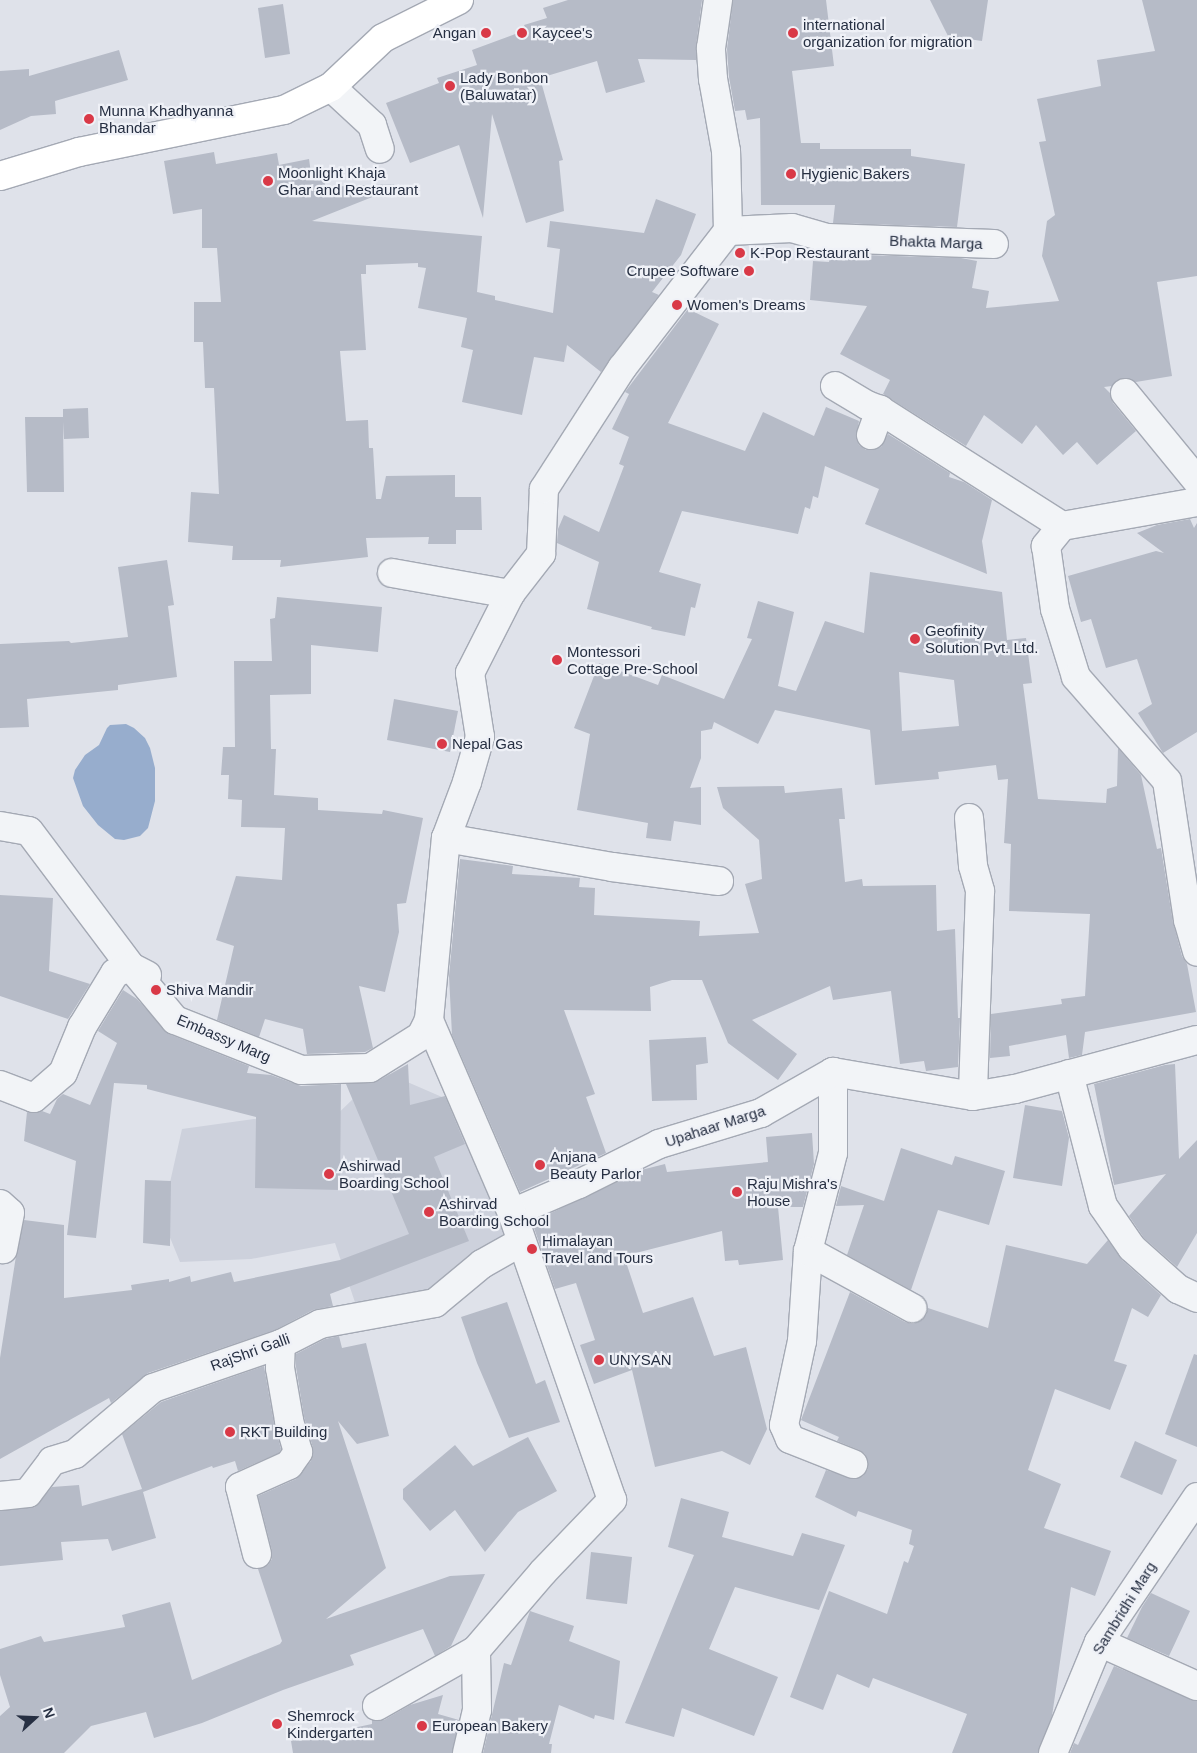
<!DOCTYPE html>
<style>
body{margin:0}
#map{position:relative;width:1197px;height:1753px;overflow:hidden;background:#dfe2ea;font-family:Helvetica,sans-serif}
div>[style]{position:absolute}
.built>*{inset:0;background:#cdd1dc}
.water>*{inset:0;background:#97adcd}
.building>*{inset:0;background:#b6bbc7}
.roads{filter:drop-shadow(1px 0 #a4a9b4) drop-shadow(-1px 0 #a4a9b4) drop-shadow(0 1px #a4a9b4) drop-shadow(0 -1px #a4a9b4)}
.minor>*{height:28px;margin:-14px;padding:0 14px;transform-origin:14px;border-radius:14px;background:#f2f4f7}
.major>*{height:28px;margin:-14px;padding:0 14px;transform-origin:14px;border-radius:14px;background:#fff}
.dots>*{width:14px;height:14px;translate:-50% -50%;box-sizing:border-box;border:2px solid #eff1f7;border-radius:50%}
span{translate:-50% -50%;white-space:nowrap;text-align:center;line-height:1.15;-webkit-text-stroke:4.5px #eff1f7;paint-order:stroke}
.poi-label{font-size:15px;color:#262f42}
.left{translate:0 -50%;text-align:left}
.right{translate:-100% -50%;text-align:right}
.street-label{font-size:15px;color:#262f42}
.north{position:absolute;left:10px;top:1693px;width:50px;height:50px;-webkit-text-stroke:4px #eff1f7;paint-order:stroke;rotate:70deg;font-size:14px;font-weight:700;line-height:20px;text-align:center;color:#262f42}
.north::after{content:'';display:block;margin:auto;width:18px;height:22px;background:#262f42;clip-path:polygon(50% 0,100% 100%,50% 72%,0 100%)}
</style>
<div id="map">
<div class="built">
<div style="clip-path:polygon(382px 1071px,442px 1097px,462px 1111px,510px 1237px,469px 1277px,364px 1329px,335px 1243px,251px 1259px,180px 1262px,162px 1218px,182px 1129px,254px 1119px,326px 1125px)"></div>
</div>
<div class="water">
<div style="clip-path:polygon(126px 724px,134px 728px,145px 738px,150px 748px,155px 768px,155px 801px,148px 828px,140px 836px,124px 840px,115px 839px,98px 825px,83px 806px,73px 778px,75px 770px,85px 755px,99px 745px,107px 728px,110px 725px)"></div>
</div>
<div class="building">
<div style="clip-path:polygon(568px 0,702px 0,696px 46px,696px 60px,638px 59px,645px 82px,606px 93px,597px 61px,540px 78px,563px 160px,559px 161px,564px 211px,526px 223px,492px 114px,483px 218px,459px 145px,410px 163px,386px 103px,439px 83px,437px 78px,477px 65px,472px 50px,526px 30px,524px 25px,547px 18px,543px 8px)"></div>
<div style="clip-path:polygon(733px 0,826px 0,834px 66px,792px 71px,801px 143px,820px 143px,820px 149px,911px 149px,911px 156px,965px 164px,957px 227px,833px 223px,835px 205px,761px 205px,760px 118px,747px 120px,745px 110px,735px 111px,729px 77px,727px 49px)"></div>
<div style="clip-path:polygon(930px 0,988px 0,982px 41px,948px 36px)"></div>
<div style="clip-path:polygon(1142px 0,1197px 0,1197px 276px,1157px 282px,1172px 376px,1136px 382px,1123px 378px,1116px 381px,1112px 386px,1104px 387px,1110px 393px,1113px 403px,1136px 431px,1097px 465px,1077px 442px,1063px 455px,1036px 425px,1022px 444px,984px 415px,966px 446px,883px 394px,890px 380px,840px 354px,867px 306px,810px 300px,813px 261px,829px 262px,830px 254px,961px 258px,977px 261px,972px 288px,989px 291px,986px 308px,1059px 301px,1042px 256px,1047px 221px,1055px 215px,1039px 142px,1046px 141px,1037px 99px,1101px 86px,1097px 60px,1155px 51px)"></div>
<div style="clip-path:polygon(283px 4px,290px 54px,265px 58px,258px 8px)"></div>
<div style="clip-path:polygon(119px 50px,128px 80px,55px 101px,56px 114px,31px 116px,0 130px,0 71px,29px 69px,29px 76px)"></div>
<div style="clip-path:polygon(214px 152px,216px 164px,277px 153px,279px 165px,309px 159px,312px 180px,325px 180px,325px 187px,394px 184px,395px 188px,312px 221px,482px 236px,477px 292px,495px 296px,495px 300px,553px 313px,560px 249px,547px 247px,550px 221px,644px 233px,656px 199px,696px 214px,681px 255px,652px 292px,659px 295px,601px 372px,567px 345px,564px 362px,534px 357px,522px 415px,462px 402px,473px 350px,461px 347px,467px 318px,418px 308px,426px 268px,418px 267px,418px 263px,366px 265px,366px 274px,361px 274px,366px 350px,340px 351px,346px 421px,368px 420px,369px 448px,373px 448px,376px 499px,381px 499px,386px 476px,455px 475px,455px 497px,481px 497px,482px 530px,456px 530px,456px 544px,428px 544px,429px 537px,366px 538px,368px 557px,280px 567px,281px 560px,232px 560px,233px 546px,188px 542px,191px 492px,219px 494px,214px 388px,205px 388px,203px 342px,194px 342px,194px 302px,221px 302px,217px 248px,202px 248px,202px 209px,173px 214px,164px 161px)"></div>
<div style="clip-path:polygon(688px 309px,719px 324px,668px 423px,745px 451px,763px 412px,814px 436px,826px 407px,859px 421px,856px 438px,859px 445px,866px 450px,873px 450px,881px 447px,888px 434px,950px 473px,949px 477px,964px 482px,992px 500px,982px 541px,987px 574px,865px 524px,879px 489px,825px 466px,818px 498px,813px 496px,810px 509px,805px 507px,798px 534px,682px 511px,659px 572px,701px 584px,695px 608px,691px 607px,685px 636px,651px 629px,652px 627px,587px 609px,599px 562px,557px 543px,558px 529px,564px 515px,599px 532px,624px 466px,619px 464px,629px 437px,612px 429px,629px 394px,625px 392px)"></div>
<div style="clip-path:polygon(88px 408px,89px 438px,64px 439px,63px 422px,64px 492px,27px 492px,25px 417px,63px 417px,63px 409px)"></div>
<div style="clip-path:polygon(1190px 519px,1194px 528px,1197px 523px,1197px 732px,1163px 753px,1138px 713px,1152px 704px,1137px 659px,1106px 668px,1091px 619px,1081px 622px,1068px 576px,1156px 551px,1164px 553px,1137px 533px,1157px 525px)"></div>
<div style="clip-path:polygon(167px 560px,174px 605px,168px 606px,177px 677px,118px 685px,118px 690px,27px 699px,29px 727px,0 728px,0 644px,69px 641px,71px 643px,128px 637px,118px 567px)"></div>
<div style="clip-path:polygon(evenodd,870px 572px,1002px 592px,1007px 640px,1026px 638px,1032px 683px,1023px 684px,1038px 799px,1106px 803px,1107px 789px,1117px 786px,1118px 748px,1141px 775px,1157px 849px,1161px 848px,1173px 922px,1182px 956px,1187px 964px,1196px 1012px,1085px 1032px,1082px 1055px,1069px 1058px,1066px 1035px,1009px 1046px,1010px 1056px,990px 1058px,991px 1014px,1062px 1004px,1061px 999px,1085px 996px,1090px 914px,1009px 911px,1011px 844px,1004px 843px,1008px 779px,998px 780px,996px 765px,938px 772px,939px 779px,875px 785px,870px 730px,775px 710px,758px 744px,714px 722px,712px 729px,701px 731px,701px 758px,690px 788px,701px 787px,701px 825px,674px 821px,671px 841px,646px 838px,648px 823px,577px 810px,590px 734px,574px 728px,599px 663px,658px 685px,662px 675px,724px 699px,752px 639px,747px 638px,758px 601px,794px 612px,778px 686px,796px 691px,825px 621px,864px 633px,870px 572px,899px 672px,954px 680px,959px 726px,902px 731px,899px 672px)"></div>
<div style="clip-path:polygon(277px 597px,382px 607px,378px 652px,311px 645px,311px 694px,270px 695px,271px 749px,276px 749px,274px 795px,318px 798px,318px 810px,382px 814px,383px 810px,423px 818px,406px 903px,397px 904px,399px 932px,385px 992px,359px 986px,373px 1048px,365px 1052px,307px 1054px,303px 1029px,265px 1019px,259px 1037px,217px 1020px,234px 946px,216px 940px,236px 876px,282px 880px,285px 828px,241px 827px,242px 800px,228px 799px,229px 775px,221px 775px,223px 747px,235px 747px,234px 661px,272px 661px,270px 619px,275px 618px)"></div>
<div style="clip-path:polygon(394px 699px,458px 711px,450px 752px,387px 740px)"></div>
<div style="clip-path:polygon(784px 786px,785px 793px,842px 788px,845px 819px,839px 819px,845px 882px,862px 879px,863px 886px,936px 885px,937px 931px,955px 929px,958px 1018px,960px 1018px,958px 1067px,926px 1071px,924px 1061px,900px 1064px,891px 991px,833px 1000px,830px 986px,752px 1020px,797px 1054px,778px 1080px,728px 1043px,702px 980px,672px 980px,650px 987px,651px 1011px,564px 1010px,595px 1094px,586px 1097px,606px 1153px,520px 1192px,452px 1035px,449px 976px,460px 859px,513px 866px,512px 874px,580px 878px,579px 887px,595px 888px,594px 915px,700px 921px,699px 936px,759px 933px,745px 884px,762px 879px,759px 840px,723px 808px,717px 787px)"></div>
<div style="clip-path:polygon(0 895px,53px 898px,49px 971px,90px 984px,68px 1019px,0 996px)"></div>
<div style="clip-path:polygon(123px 990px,137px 999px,169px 1034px,249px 1066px,247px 1073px,271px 1075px,301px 1086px,341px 1084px,340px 1190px,255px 1188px,256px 1117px,147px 1089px,147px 1085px,114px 1083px,96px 1238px,67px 1235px,76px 1161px,24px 1141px,27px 1112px,36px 1113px,42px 1111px,50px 1114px,57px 1099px,63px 1094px,90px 1105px,117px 1043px,98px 1031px)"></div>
<div style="clip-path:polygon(706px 1037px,708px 1063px,696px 1065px,697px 1100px,652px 1101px,649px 1040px)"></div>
<div style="clip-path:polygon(408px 1064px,410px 1105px,445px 1096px,465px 1144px,434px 1157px,469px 1241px,330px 1294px,333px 1306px,313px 1310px,275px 1330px,148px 1373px,111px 1403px,109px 1398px,0 1459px,0 1358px,16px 1256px,24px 1220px,64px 1225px,64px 1298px,132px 1290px,131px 1285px,169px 1279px,169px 1282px,190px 1276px,191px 1282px,231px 1272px,234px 1282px,340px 1260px,409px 1234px,346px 1084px,378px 1081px)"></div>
<div style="clip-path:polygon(1175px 1064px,1179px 1159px,1197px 1140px,1197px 1233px,1177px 1267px,1144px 1238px,1129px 1216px,1166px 1174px,1114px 1185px,1094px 1084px,1165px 1065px)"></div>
<div style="clip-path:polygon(1025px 1105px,1062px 1111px,1069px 1138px,1062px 1186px,1013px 1178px)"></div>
<div style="clip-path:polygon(812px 1133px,814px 1164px,803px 1207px,778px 1207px,783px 1260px,739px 1265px,738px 1260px,725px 1261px,722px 1231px,624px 1256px,643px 1313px,693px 1297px,714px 1356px,746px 1347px,767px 1429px,750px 1465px,722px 1451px,655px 1467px,632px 1370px,594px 1384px,580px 1345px,595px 1340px,576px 1283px,555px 1289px,532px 1222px,641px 1170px,665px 1164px,667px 1172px,768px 1162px,766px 1137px)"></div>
<div style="clip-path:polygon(901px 1148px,952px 1165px,955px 1156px,1005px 1171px,989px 1225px,938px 1210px,911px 1290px,847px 1255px,864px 1205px,836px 1206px,841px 1186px,884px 1201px)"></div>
<div style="clip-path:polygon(145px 1180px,171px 1181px,170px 1246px,143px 1243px)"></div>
<div style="clip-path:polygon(1108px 1240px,1122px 1260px,1161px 1295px,1148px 1317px,1132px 1308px,1114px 1361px,1127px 1365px,1110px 1410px,1055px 1389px,1028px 1470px,1061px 1484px,1044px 1528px,1111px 1551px,1095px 1596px,1071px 1587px,1052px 1716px,1038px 1753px,952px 1753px,967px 1714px,873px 1678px,869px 1688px,837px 1674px,823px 1710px,790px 1697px,829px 1591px,887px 1614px,904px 1561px,908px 1563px,914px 1546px,909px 1544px,912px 1530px,858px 1511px,856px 1517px,815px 1497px,826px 1470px,855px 1479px,863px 1476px,868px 1469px,868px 1461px,865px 1454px,859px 1450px,837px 1441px,839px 1437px,801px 1420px,850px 1292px,905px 1322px,913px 1324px,920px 1321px,926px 1315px,928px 1308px,988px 1328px,1006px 1245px,1087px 1264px)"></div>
<div style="clip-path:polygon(507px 1302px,536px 1384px,545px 1380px,560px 1422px,509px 1438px,477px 1363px,461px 1317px)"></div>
<div style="clip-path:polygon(339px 1336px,342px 1348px,366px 1343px,389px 1436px,357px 1444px,338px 1421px,386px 1568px,326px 1619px,450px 1576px,485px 1574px,451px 1646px,435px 1656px,423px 1629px,350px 1655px,354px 1665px,283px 1690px,202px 1723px,154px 1738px,146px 1712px,91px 1726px,64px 1753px,0 1753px,0 1716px,10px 1707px,0 1675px,0 1649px,41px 1636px,44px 1642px,125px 1627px,122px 1615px,170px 1602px,192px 1680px,280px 1644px,282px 1641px,258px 1569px,268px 1565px,272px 1559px,272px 1551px,258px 1496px,296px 1479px,311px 1461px,313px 1448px,304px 1417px,296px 1367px,296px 1354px,325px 1339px)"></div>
<div style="clip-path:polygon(1194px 1354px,1197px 1355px,1197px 1447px,1165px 1434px)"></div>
<div style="clip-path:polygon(264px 1366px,274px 1423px,281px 1449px,279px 1453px,238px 1471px,235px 1461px,213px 1468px,212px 1466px,143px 1492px,156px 1538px,112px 1551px,108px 1539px,61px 1542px,63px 1560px,0 1566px,0 1511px,35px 1507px,52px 1487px,79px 1485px,82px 1506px,142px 1489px,122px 1434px,161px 1402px)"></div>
<div style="clip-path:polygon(528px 1437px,557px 1491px,518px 1512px,485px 1552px,455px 1510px,430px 1531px,403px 1499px,403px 1489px,455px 1445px,473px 1466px)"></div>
<div style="clip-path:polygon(1135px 1441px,1177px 1460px,1162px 1495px,1120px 1477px)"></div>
<div style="clip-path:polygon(681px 1498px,729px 1512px,722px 1537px,793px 1556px,802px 1533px,845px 1545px,819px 1610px,735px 1587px,709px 1649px,778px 1677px,754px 1736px,682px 1708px,674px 1737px,625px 1723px,694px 1555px,668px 1547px)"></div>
<div style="clip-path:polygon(591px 1552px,632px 1557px,627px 1604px,586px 1599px)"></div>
<div style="clip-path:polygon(1151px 1593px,1190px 1611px,1169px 1656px,1127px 1638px,1142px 1607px)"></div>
<div style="clip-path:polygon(530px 1611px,574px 1626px,569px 1641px,620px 1661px,614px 1720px,595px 1715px,594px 1719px,559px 1705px,549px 1744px,552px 1744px,551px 1753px,483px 1753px,504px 1663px,511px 1665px)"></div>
<div style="clip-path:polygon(1114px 1666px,1197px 1701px,1197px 1753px,1070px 1753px,1074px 1743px,1078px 1745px)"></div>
<div style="clip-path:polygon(443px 1695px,438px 1714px,459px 1720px,452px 1753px,293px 1753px,291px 1741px,372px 1724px,372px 1720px,384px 1720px,410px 1705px)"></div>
</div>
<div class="roads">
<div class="minor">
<div style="left:331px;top:87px;width:56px;rotate:42.8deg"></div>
<div style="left:372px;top:125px;width:25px;rotate:72deg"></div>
<div style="left:728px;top:231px;width:64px;rotate:-2.7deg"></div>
<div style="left:792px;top:228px;width:37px;rotate:16deg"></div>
<div style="left:828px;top:238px;width:166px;rotate:2.1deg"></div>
<div style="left:835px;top:386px;width:37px;rotate:31deg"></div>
<div style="left:867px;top:405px;width:14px;rotate:21deg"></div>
<div style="left:880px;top:410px;width:216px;rotate:32.5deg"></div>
<div style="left:1125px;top:393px;width:114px;rotate:50.7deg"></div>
<div style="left:871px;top:435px;width:27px;rotate:-70deg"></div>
<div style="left:1197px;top:502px;width:137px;rotate:169.9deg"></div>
<div style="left:1062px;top:526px;width:26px;rotate:129deg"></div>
<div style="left:1046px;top:546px;width:64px;rotate:81.9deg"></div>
<div style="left:1055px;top:609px;width:71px;rotate:72.8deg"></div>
<div style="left:1076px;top:677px;width:138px;rotate:48.8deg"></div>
<div style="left:1167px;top:781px;width:141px;rotate:81.4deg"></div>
<div style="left:1188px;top:920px;width:33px;rotate:74deg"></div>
<div style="left:392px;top:573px;width:120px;rotate:10.1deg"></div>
<div style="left:969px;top:818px;width:48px;rotate:85.2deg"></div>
<div style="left:973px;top:866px;width:26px;rotate:74deg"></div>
<div style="left:980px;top:891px;width:205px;rotate:92deg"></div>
<div style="left:0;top:826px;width:29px;rotate:10deg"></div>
<div style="left:29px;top:831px;width:170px;rotate:53.1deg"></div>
<div style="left:131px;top:967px;width:69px;rotate:50.3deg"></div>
<div style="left:175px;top:1020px;width:136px;rotate:21.6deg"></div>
<div style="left:301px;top:1070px;width:69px;rotate:-1.7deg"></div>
<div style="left:370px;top:1068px;width:60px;rotate:-32.1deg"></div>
<div style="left:421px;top:1036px;width:18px;rotate:-63deg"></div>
<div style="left:446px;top:838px;width:169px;rotate:9.9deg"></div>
<div style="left:612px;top:867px;width:108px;rotate:7.5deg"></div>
<div style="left:833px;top:1072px;width:81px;rotate:90deg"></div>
<div style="left:833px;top:1153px;width:101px;rotate:104.3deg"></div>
<div style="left:808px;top:1251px;width:90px;rotate:93.8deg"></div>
<div style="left:802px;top:1341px;width:86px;rotate:102.1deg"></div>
<div style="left:784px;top:1425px;width:15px;rotate:67deg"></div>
<div style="left:790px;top:1439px;width:68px;rotate:21.6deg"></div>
<div style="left:833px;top:1072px;width:142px;rotate:9.7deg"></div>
<div style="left:973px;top:1096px;width:43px;rotate:-9.5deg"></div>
<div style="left:1015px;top:1089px;width:188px;rotate:-15.1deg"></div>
<div style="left:1069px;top:1074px;width:136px;rotate:75.6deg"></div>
<div style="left:1103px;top:1206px;width:51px;rotate:55.4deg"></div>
<div style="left:1132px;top:1248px;width:62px;rotate:41.7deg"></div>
<div style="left:1178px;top:1289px;width:21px;rotate:25deg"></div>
<div style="left:0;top:1085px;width:36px;rotate:21deg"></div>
<div style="left:34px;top:1098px;width:38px;rotate:-41deg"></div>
<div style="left:63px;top:1073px;width:50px;rotate:-67.6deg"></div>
<div style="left:82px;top:1027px;width:63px;rotate:-58.6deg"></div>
<div style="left:115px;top:973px;width:17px;rotate:-21deg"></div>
<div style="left:131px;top:967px;width:18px;rotate:27deg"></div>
<div style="left:0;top:1204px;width:13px;rotate:42deg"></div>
<div style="left:10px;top:1213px;width:37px;rotate:101deg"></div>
<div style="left:512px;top:1213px;width:73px;rotate:-23.4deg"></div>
<div style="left:579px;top:1184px;width:89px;rotate:-26.6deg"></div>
<div style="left:659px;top:1144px;width:107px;rotate:-16.9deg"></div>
<div style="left:761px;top:1113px;width:83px;rotate:-29.7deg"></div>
<div style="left:808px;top:1251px;width:119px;rotate:28.7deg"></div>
<div style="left:0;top:1496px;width:28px;rotate:-6deg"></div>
<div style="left:28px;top:1493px;width:40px;rotate:-53deg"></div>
<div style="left:52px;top:1461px;width:24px;rotate:-17deg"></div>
<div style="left:75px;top:1454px;width:102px;rotate:-40.2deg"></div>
<div style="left:153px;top:1388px;width:135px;rotate:-19deg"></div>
<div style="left:281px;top:1344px;width:44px;rotate:-27.1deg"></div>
<div style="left:320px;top:1324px;width:117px;rotate:-10.3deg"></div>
<div style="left:435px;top:1303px;width:61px;rotate:-39.7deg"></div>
<div style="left:482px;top:1264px;width:45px;rotate:-29.4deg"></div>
<div style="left:257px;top:1554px;width:69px;rotate:-104.2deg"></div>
<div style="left:240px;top:1487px;width:54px;rotate:-24.2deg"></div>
<div style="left:289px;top:1465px;width:16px;rotate:-55deg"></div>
<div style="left:298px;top:1452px;width:33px;rotate:-106deg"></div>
<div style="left:289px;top:1420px;width:53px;rotate:-99.8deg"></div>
<div style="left:280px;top:1368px;width:24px;rotate:-88deg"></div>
<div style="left:1099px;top:1642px;width:107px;rotate:24.2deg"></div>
<div style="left:377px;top:1706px;width:114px;rotate:-29.5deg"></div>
<div style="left:467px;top:1753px;width:44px;rotate:-76.9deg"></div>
<div style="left:477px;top:1710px;width:60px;rotate:-91deg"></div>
<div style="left:476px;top:1650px;width:103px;rotate:-49.3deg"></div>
<div style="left:543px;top:1572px;width:100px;rotate:-46.2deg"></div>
<div style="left:612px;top:1500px;width:304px;rotate:-109.2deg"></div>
<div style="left:512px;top:1213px;width:210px;rotate:-113.3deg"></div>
<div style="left:429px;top:1020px;width:183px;rotate:-84.7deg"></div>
<div style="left:446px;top:838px;width:60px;rotate:-69.4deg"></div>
<div style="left:467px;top:782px;width:47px;rotate:-73.9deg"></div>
<div style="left:480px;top:737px;width:65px;rotate:-98.9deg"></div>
<div style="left:470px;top:673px;width:89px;rotate:-63.1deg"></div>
<div style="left:510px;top:594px;width:51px;rotate:-52.2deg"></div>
<div style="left:541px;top:554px;width:65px;rotate:-87.4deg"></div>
<div style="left:544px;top:489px;width:144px;rotate:-57.2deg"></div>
<div style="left:622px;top:368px;width:173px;rotate:-52.3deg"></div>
<div style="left:728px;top:231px;width:80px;rotate:-91.4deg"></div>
<div style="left:726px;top:151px;width:73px;rotate:-100.2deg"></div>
<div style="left:713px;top:79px;width:31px;rotate:-94deg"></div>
<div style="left:711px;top:48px;width:49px;rotate:-81.7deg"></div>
<div style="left:1053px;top:1753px;width:120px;rotate:-67.5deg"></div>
<div style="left:1099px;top:1642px;width:175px;rotate:-55.9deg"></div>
</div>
<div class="major">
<div style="left:0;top:176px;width:83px;rotate:-16.9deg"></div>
<div style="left:79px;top:152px;width:209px;rotate:-11.6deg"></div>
<div style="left:284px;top:110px;width:52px;rotate:-26.1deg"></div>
<div style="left:331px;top:87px;width:71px;rotate:-43.3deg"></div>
<div style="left:383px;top:38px;width:85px;rotate:-26.6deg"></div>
</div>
</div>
<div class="dots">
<div style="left:486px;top:33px;background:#d93947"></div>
<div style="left:522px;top:33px;background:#d93947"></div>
<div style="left:793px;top:33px;background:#d93947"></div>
<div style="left:450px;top:86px;background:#d93947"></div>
<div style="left:89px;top:119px;background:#d93947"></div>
<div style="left:791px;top:174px;background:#d93947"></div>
<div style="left:268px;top:181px;background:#d93947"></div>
<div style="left:740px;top:253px;background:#d93947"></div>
<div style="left:749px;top:271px;background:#d93947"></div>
<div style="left:677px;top:305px;background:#d93947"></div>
<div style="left:915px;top:639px;background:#d93947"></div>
<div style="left:557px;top:660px;background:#d93947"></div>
<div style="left:442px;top:744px;background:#d93947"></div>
<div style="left:156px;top:990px;background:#d93947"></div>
<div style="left:540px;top:1165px;background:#d93947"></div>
<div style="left:329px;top:1174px;background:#d93947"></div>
<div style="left:737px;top:1192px;background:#d93947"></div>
<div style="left:429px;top:1212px;background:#d93947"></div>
<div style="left:532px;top:1249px;background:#d93947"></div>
<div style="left:599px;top:1360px;background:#d93947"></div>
<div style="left:230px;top:1432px;background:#d93947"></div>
<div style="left:277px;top:1724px;background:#d93947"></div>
<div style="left:422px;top:1726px;background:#d93947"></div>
</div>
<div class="poi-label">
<span class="left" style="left:803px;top:33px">international<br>organization for migration</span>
<span class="right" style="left:476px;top:33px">Angan</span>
<span class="left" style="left:532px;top:33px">Kaycee's</span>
<span class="left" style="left:460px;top:86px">Lady Bonbon<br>(Baluwatar)</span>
<span class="left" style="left:99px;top:119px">Munna Khadhyanna<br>Bhandar</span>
<span class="left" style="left:278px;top:181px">Moonlight Khaja<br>Ghar and Restaurant</span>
<span class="left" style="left:801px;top:174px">Hygienic Bakers</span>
<span class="left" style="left:750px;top:253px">K-Pop Restaurant</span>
<span class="right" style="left:739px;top:271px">Crupee Software</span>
<span class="left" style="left:687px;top:305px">Women's Dreams</span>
<span class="left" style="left:925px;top:639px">Geofinity<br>Solution Pvt. Ltd.</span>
<span class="left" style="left:567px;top:660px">Montessori<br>Cottage Pre-School</span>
<span class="left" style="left:452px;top:744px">Nepal Gas</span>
<span class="left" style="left:166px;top:990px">Shiva Mandir</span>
<span class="left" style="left:550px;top:1165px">Anjana<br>Beauty Parlor</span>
<span class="left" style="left:339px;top:1174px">Ashirwad<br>Boarding School</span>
<span class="left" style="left:747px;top:1192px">Raju Mishra's<br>House</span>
<span class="left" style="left:439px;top:1212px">Ashirvad<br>Boarding School</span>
<span class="left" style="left:542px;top:1249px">Himalayan<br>Travel and Tours</span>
<span class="left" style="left:609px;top:1360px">UNYSAN</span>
<span class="left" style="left:240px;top:1432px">RKT Building</span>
<span class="left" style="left:287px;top:1724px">Shemrock<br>Kindergarten</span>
<span class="left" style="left:432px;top:1726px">European Bakery</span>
</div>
<div class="street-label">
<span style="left:936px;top:242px;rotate:2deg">Bhakta Marga</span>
<span style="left:224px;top:1038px;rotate:23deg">Embassy Marg</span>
<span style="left:715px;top:1126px;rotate:-18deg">Upahaar Marga</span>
<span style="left:250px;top:1352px;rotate:-20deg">RajShri Galli</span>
<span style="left:1124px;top:1608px;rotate:-58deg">Sambridhi Marg</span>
</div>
<div class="north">N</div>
</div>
